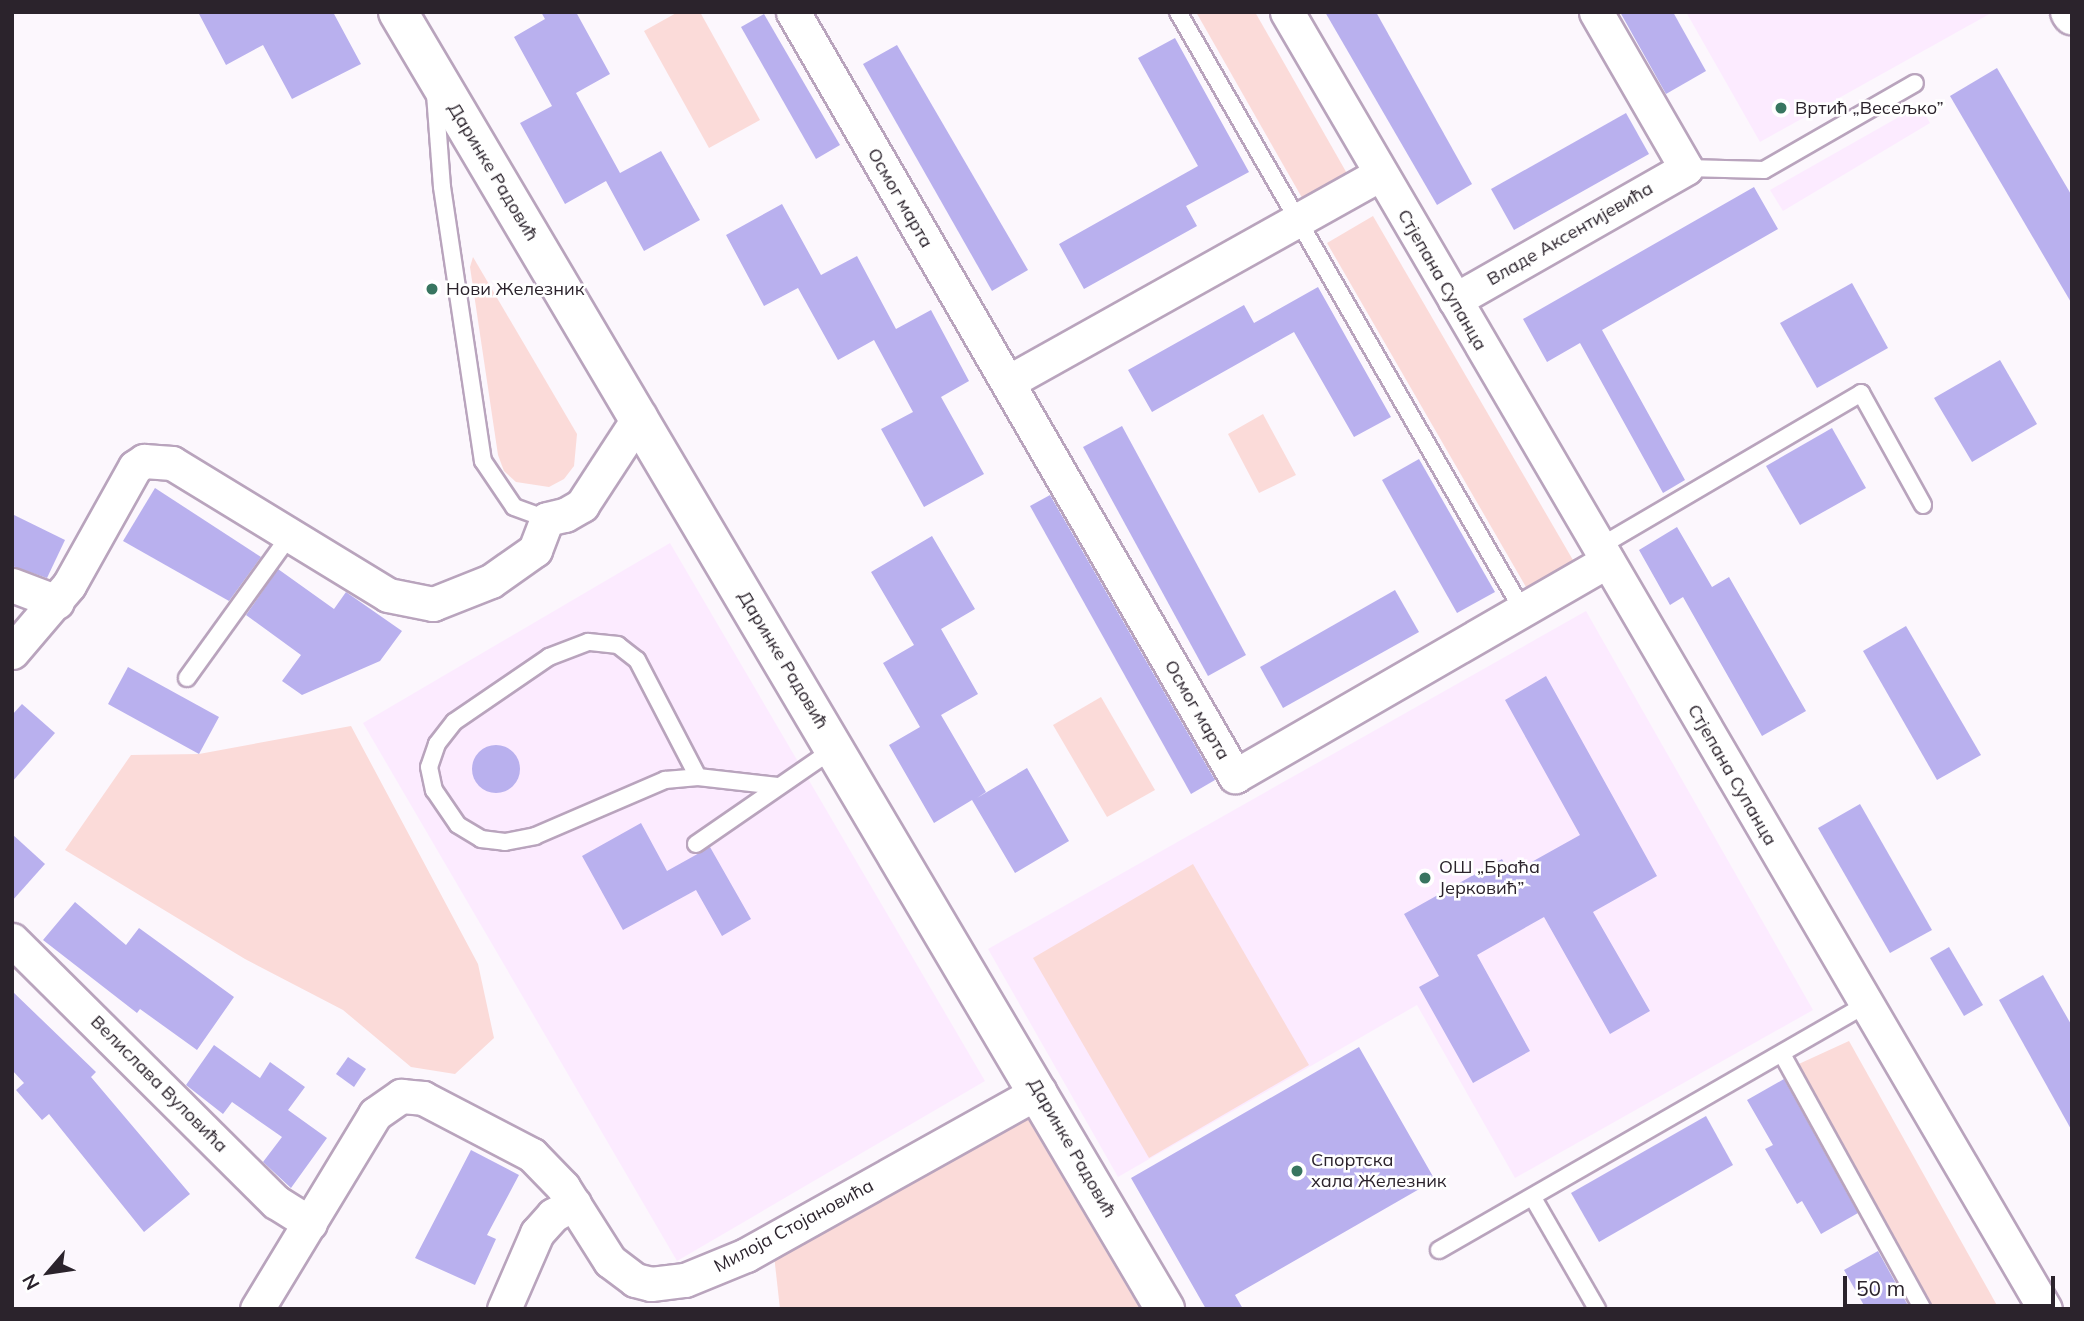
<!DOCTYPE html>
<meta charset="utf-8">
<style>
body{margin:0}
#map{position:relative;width:2084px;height:1321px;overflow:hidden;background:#fcf7fd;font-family:Mulish,sans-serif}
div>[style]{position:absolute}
.built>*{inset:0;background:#fcebff}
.green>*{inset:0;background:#fbdbd9}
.building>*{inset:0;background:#b9b0ee}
.round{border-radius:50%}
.roads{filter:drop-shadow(2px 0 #b9a4bd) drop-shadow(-2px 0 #b9a4bd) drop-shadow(0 2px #b9a4bd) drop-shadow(0 -2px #b9a4bd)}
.lane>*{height:16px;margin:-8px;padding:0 8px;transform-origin:8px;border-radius:8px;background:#fff}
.street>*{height:33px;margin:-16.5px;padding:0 16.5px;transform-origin:16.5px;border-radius:16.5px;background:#fff}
.secondary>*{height:38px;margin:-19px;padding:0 19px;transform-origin:19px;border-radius:19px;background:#fff}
.dots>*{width:19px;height:19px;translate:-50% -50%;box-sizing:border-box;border:4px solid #fff;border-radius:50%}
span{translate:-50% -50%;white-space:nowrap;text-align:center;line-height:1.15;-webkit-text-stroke:5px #fff;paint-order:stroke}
.poi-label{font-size:18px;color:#2b232c}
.left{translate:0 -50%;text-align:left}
.street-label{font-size:18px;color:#2b232c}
.frame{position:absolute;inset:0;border:14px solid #2b232c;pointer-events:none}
.north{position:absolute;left:14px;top:1237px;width:70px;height:70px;-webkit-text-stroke:5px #fff;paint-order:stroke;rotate:241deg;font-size:19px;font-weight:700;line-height:28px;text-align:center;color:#2b232c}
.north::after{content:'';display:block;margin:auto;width:24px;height:32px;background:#2b232c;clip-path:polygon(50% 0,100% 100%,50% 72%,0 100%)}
.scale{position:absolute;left:1843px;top:1276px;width:212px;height:32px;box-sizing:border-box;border:4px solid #2b232c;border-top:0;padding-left:9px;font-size:21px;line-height:24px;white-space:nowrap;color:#2b232c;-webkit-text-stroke:5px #fff;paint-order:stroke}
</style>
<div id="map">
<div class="built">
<div style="clip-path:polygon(1686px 12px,1993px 12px,1760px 142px)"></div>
<div style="clip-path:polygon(1920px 105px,1930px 123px,1783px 211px,1770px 190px)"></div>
<div style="clip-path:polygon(670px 543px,985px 1081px,677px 1261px,363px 723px)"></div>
<div style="clip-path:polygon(1586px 611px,1813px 1010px,1515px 1178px,1417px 1005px,1118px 1177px,988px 949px)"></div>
</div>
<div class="green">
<div style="clip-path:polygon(678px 12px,700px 12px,760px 120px,709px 148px,644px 31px)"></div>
<div style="clip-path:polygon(1196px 12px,1255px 12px,1349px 177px,1305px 203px)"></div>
<div style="clip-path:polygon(1373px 216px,1577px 567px,1530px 594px,1327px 243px)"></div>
<div style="clip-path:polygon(473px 257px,577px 434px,574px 466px,564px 479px,549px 487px,516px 482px,504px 471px,498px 455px,470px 267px)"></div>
<div style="clip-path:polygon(1263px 414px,1296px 475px,1259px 493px,1228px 434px)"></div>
<div style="clip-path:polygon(1101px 697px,1155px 790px,1107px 817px,1053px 725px)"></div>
<div style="clip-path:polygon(351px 726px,478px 964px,494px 1038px,455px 1074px,411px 1067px,343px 1010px,245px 959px,65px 850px,131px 755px,199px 754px)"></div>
<div style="clip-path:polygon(1193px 864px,1309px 1065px,1149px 1158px,1033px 958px)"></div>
<div style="clip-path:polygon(1849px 1041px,1999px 1309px,1923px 1309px,1790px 1068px)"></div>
<div style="clip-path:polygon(1026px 1116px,1140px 1309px,780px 1309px,774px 1255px)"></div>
</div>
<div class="building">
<div style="clip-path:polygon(198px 12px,333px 12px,361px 64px,292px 99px,263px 45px,226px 65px)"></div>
<div style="clip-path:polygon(541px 12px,576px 12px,610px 74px,576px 93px,620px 173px,661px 151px,700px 220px,644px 251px,606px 181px,565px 204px,520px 123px,552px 106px,514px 37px,545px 19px)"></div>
<div style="clip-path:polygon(1325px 12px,1376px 12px,1472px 184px,1437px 205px)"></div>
<div style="clip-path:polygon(1620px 12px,1673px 12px,1706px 71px,1666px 94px)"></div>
<div style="clip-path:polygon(764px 14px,840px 145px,816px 159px,741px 27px)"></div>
<div style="clip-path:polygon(1175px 38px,1249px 172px,1186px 206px,1197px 226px,1084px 289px,1059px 244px,1198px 166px,1138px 58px)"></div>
<div style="clip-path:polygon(897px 45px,1028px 270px,992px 291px,863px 64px)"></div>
<div style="clip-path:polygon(1997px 68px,2072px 196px,2072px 304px,1950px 96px)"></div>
<div style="clip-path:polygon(1626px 113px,1649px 154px,1514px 230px,1491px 189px)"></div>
<div style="clip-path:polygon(1754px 187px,1778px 229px,1602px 330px,1685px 480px,1663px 493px,1580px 343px,1547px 362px,1523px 319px)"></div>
<div style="clip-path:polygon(782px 204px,821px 275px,857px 256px,896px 329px,931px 310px,969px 381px,941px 397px,984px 474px,924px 507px,881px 429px,913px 412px,874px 340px,838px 360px,798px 288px,764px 306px,726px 235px)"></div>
<div style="clip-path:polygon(1852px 283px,1888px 348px,1817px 388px,1780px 323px)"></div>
<div style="clip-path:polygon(1318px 287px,1391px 417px,1354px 437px,1294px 332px,1152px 412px,1128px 370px,1244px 305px,1254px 323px)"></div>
<div style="clip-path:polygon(2000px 360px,2037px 424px,1972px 462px,1934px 398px)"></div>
<div style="clip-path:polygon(1122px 426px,1246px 655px,1208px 676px,1083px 447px)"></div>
<div style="clip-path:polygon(1832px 428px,1866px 488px,1800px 525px,1766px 466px)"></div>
<div style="clip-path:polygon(1419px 459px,1495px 592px,1457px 613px,1382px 480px)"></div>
<div style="clip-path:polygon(155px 488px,261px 557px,229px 601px,123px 541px)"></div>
<div style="clip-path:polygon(1050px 495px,1215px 780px,1191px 794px,1030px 506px)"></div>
<div style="clip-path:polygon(12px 514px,65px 540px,47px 578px,12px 566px)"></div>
<div style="clip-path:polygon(1677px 527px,1712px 587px,1729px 577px,1806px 711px,1762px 736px,1683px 597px,1670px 605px,1639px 550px)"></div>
<div style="clip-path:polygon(932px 536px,975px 609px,941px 629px,978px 694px,941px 715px,986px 792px,977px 798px,1027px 768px,1069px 841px,1015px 873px,972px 800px,934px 823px,889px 745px,920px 727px,883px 663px,914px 645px,871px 572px)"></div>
<div style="clip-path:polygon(278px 569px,334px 609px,346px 592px,402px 631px,380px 661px,302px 695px,282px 681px,301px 655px,246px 615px)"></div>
<div style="clip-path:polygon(1395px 590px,1419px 632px,1283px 708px,1260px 667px)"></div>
<div style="clip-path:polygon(1906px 626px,1981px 755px,1937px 780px,1863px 651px)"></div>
<div style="clip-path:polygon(128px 667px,219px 717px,199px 754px,108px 704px)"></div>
<div style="clip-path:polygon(1546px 676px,1657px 876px,1593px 912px,1650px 1011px,1610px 1034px,1544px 917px,1477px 955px,1530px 1051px,1473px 1083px,1419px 987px,1439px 976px,1404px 914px,1502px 859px,1510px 874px,1580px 835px,1505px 700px)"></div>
<div style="clip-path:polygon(22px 704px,55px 733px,12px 782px,12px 715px)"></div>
<div class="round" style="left:472px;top:745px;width:48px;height:48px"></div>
<div style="clip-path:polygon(1860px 804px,1932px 930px,1890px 953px,1818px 828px)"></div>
<div style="clip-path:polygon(641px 823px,667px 871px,710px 847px,751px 919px,722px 936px,696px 890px,623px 930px,582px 856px)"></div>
<div style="clip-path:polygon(12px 834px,45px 864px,12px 901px)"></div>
<div style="clip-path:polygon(75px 902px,126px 945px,139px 928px,234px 997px,197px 1050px,140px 1009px,137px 1013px,43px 940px)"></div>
<div style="clip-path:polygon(1949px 947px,1983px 1005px,1964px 1016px,1930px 958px)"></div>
<div style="clip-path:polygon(2043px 975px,2072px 1026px,2072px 1131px,1999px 1000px)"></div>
<div style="clip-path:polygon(12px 991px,96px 1072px,91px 1077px,190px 1194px,144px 1232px,49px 1114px,42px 1120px,16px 1090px,24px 1083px,12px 1070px)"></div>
<div style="clip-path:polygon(214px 1045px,260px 1078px,270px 1062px,305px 1087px,288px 1110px,327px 1138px,291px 1188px,263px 1162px,282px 1137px,232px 1102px,223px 1114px,186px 1085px)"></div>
<div style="clip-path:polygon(1359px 1047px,1435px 1180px,1235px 1295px,1243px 1309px,1206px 1309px,1131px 1178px)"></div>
<div style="clip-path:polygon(348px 1057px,366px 1069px,354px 1087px,336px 1074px)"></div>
<div style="clip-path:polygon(1784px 1079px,1858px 1213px,1821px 1234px,1802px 1201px,1797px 1204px,1765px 1149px,1773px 1145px,1747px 1100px)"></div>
<div style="clip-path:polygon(1706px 1116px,1733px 1165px,1599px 1242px,1571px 1193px)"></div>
<div style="clip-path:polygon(471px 1150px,519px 1175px,487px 1235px,496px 1239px,475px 1285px,415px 1258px)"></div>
<div style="clip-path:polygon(1878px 1251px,1910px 1309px,1866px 1309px,1844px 1270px)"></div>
</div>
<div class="roads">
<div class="lane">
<div style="left:1178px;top:12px;width:689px;rotate:60.05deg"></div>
<div style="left:435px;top:94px;width:93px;rotate:85.7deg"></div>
<div style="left:442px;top:187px;width:277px;rotate:81.5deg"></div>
<div style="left:483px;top:461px;width:55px;rotate:56deg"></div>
<div style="left:514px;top:507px;width:35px;rotate:20deg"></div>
<div style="left:1686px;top:168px;width:78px;rotate:1.5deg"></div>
<div style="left:1764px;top:170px;width:174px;rotate:-29.9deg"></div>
<div style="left:1599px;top:547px;width:304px;rotate:-30.4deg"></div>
<div style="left:1861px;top:393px;width:128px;rotate:61deg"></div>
<div style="left:187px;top:678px;width:176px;rotate:-54.2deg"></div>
<div style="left:698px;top:777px;width:132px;rotate:-117.5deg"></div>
<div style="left:637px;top:660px;width:24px;rotate:-142deg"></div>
<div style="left:618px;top:645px;width:30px;rotate:-174deg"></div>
<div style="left:588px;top:642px;width:42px;rotate:159deg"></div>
<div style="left:549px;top:657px;width:115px;rotate:145.6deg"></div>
<div style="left:454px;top:722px;width:28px;rotate:128deg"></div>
<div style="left:437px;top:744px;width:24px;rotate:109deg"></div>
<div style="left:429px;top:767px;width:24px;rotate:78deg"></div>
<div style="left:434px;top:790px;width:42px;rotate:55.6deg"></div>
<div style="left:458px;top:825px;width:27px;rotate:31deg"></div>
<div style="left:481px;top:839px;width:24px;rotate:7deg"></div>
<div style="left:505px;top:842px;width:31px;rotate:-11deg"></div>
<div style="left:535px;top:836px;width:142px;rotate:-23.3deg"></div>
<div style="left:665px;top:780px;width:33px;rotate:-5deg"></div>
<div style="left:698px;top:777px;width:80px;rotate:6.5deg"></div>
<div style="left:696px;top:844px;width:169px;rotate:-34.6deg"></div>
<div style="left:1782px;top:1054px;width:291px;rotate:61.1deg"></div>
<div style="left:1533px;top:1198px;width:128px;rotate:60deg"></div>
<div style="left:1439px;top:1250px;width:493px;rotate:-29.9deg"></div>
</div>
<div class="street">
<div style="left:793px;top:12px;width:883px;rotate:59.95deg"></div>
<div style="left:1235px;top:776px;width:430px;rotate:-30deg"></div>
<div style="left:1287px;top:12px;width:1502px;rotate:59.7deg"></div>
<div style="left:1455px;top:300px;width:266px;rotate:-29.7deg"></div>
<div style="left:1686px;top:168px;width:180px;rotate:-120deg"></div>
<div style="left:1008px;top:382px;width:426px;rotate:-29.2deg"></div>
<div style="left:12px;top:585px;width:48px;rotate:20.7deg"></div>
<div style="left:12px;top:652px;width:88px;rotate:-49.6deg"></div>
<div style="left:69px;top:585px;width:135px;rotate:-60.8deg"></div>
<div style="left:135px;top:467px;width:11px;rotate:-34deg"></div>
<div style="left:144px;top:461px;width:28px;rotate:4deg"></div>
<div style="left:172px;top:463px;width:253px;rotate:31.4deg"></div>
<div style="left:388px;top:595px;width:46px;rotate:11.3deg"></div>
<div style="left:433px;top:604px;width:62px;rotate:-21.6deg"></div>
<div style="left:491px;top:581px;width:54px;rotate:-35.2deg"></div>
<div style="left:535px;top:550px;width:33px;rotate:-69deg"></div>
<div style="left:547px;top:519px;width:18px;rotate:-13deg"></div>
<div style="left:565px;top:515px;width:20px;rotate:-30deg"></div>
<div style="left:582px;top:505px;width:106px;rotate:-56.9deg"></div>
<div style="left:12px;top:940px;width:372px;rotate:44.8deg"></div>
<div style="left:276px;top:1202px;width:40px;rotate:32deg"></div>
<div style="left:257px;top:1309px;width:228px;rotate:-58.8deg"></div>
<div style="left:375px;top:1114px;width:32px;rotate:-35deg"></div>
<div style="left:401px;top:1096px;width:22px;rotate:5deg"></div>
<div style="left:423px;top:1098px;width:123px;rotate:27.6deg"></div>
<div style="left:532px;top:1155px;width:45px;rotate:45.9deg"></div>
<div style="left:563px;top:1187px;width:88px;rotate:57.6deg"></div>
<div style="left:610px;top:1261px;width:31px;rotate:37deg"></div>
<div style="left:635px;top:1280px;width:16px;rotate:14deg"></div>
<div style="left:651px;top:1284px;width:34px;rotate:-7deg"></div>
<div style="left:685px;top:1280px;width:66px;rotate:-22.3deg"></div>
<div style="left:746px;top:1255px;width:336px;rotate:-29.2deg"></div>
<div style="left:504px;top:1309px;width:83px;rotate:-66.5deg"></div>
<div style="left:537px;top:1233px;width:24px;rotate:-48deg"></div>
<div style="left:553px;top:1215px;width:24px;rotate:-28deg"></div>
</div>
<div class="secondary">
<div style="left:398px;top:12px;width:1507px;rotate:59.4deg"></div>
<div style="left:2070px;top:12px;width:4px;rotate:56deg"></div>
</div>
</div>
<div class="dots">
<div style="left:1781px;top:108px;background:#387560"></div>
<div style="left:432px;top:289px;background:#387560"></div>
<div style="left:1425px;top:878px;background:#387560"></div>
<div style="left:1297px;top:1171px;background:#387560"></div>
</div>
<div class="poi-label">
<span class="left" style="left:1795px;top:108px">Вртић „Весељко”</span>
<span class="left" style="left:446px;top:289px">Нови Железник</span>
<span class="left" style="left:1439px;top:878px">ОШ „Браћа<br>Јерковић”</span>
<span class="left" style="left:1311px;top:1171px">Спортска<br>хала Железник</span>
</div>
<div class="street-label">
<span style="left:493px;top:172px;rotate:59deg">Даринке Радовић</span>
<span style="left:900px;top:198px;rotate:60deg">Осмог марта</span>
<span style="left:1570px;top:234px;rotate:-30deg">Владе Аксентијевића</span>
<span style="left:1442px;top:280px;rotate:60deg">Стјепана Супанца</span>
<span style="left:783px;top:660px;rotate:59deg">Даринке Радовић</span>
<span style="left:1197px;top:710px;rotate:60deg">Осмог марта</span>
<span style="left:1732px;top:775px;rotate:60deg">Стјепана Супанца</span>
<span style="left:159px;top:1084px;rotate:45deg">Велислава Вуловића</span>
<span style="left:1072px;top:1148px;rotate:60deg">Даринке Радовић</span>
<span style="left:794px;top:1226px;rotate:-28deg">Милоја Стојановића</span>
</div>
<div class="frame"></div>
<div class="north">N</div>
<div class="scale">50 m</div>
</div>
